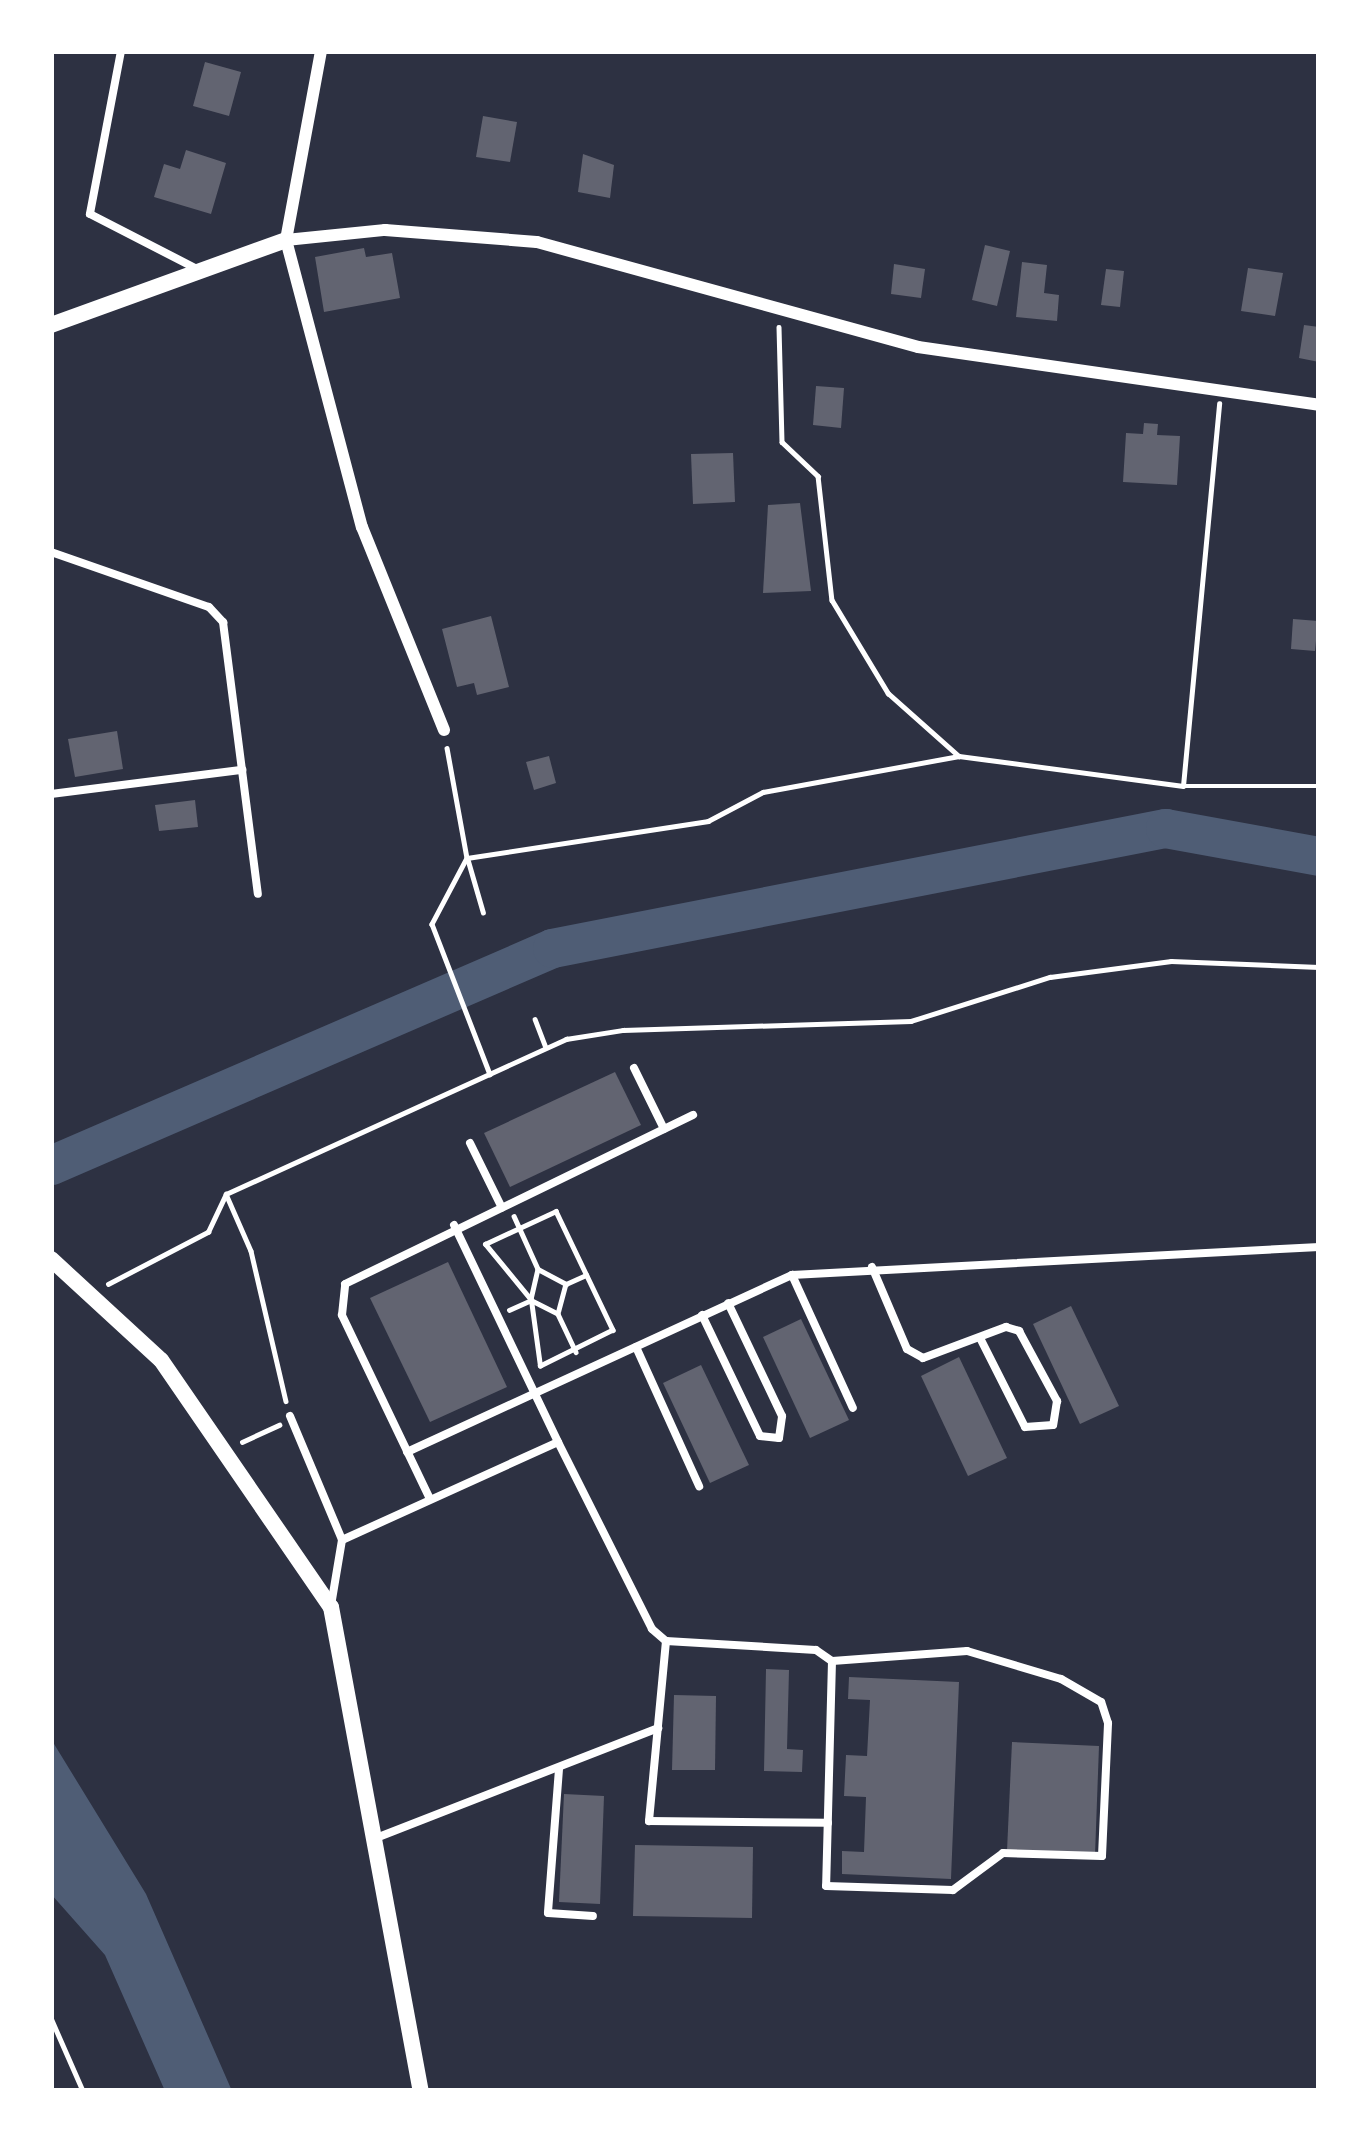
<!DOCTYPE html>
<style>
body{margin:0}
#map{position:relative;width:1370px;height:2142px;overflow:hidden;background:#2d3142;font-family:"Work Sans",sans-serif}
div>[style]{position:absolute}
.water>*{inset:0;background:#4f5d75}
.river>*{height:39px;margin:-19.5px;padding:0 19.5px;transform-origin:19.5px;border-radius:19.5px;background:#4f5d75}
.building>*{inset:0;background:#626471}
.path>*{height:4.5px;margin:-2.25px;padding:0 2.25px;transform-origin:2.25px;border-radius:2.25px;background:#fff}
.service>*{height:8px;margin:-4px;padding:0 4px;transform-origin:4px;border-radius:4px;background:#fff}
.minor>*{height:12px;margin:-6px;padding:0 6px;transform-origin:6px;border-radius:6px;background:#fff}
.tertiary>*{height:16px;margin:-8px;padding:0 8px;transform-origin:8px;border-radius:8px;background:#fff}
span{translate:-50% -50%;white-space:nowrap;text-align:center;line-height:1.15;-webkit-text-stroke:12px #fff;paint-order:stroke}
.frame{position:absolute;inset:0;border:54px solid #fff;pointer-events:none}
</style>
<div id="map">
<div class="water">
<div style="clip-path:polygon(51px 1739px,146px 1894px,232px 2091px,165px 2091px,105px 1955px,51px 1894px)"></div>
</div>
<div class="river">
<div style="left:51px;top:1165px;width:546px;rotate:-23.42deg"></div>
<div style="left:552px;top:948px;width:625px;rotate:-11.08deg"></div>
<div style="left:1165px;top:828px;width:157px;rotate:10.3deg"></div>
</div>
<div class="building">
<div style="clip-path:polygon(205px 62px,241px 72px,229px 116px,193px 106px)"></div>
<div style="clip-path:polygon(483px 116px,517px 122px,510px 162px,476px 157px)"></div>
<div style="clip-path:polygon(186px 150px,226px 163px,211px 214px,154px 197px,164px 164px,180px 169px)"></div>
<div style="clip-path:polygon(583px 154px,614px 165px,610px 198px,578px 192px)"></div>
<div style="clip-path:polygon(985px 245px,1010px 251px,997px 306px,972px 300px)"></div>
<div style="clip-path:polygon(364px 248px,366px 257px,392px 253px,400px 298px,324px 312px,315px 257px)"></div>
<div style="clip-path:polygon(1022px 262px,1047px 265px,1044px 293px,1059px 295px,1057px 321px,1016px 317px)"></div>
<div style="clip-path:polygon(894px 264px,925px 269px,921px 298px,891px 294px)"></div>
<div style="clip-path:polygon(1248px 268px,1283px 273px,1275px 316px,1241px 311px)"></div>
<div style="clip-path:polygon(1106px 269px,1124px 271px,1120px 307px,1101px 305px)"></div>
<div style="clip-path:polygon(1304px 325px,1319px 327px,1319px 362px,1299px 358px)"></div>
<div style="clip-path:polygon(816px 386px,844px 388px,841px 428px,813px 425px)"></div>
<div style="clip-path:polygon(1144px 423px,1158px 424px,1157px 435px,1180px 436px,1177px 485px,1123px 482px,1126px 433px,1143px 434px)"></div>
<div style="clip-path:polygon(733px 453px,735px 502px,693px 504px,691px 454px)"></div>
<div style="clip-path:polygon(800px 503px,811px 591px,763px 593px,768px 505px)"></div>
<div style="clip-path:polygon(491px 616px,509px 687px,477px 695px,474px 683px,457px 687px,442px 629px)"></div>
<div style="clip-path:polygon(1293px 619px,1318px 621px,1315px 651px,1291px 649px)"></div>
<div style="clip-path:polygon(117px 731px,123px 769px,75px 777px,68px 739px)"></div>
<div style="clip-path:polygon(549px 756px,556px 783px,534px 790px,526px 762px)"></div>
<div style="clip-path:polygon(195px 800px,198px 827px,159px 831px,155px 805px)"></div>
<div style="clip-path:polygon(615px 1072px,641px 1125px,510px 1187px,484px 1133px)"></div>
<div style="clip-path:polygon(448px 1262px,507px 1387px,430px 1422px,370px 1298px)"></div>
<div style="clip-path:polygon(1071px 1306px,1119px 1406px,1080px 1424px,1033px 1324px)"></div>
<div style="clip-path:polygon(801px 1319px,849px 1420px,810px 1438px,763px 1337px)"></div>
<div style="clip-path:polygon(959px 1357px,1007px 1458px,968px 1476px,921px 1376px)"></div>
<div style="clip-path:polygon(701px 1365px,749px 1465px,710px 1483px,663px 1383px)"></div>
<div style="clip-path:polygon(766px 1669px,789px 1670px,787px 1749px,803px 1750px,802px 1772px,764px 1771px)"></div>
<div style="clip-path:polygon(849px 1677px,959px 1682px,951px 1879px,842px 1874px,842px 1851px,864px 1852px,866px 1797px,844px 1796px,846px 1755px,867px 1756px,870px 1700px,848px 1699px)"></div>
<div style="clip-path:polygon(674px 1695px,716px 1696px,715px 1770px,672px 1770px)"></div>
<div style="clip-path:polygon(1012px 1742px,1099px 1746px,1095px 1855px,1007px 1851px)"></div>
<div style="clip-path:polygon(564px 1794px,604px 1796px,600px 1904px,559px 1902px)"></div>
<div style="clip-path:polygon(635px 1845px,753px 1847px,752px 1918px,633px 1916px)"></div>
</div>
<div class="path">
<div style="left:779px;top:327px;width:115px;rotate:88.5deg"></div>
<div style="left:782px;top:442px;width:50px;rotate:43.4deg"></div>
<div style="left:818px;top:476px;width:125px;rotate:83.6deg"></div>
<div style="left:832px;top:600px;width:109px;rotate:58.9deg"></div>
<div style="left:888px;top:693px;width:95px;rotate:41.6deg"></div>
<div style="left:447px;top:748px;width:112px;rotate:79.7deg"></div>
<div style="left:467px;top:858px;width:75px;rotate:117.9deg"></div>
<div style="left:432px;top:924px;width:161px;rotate:68.9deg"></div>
<div style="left:1183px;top:786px;width:384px;rotate:-84.6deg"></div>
<div style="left:483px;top:913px;width:57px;rotate:-106.2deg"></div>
<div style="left:467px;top:858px;width:244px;rotate:-8.7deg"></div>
<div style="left:708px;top:821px;width:62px;rotate:-27.8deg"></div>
<div style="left:763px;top:792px;width:199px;rotate:-10.4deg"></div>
<div style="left:959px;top:756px;width:226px;rotate:7.6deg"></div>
<div style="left:1183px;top:786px;width:136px"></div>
<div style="left:535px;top:1019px;width:30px;rotate:69deg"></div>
<div style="left:226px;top:1194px;width:62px;rotate:66.3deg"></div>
<div style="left:251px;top:1251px;width:154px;rotate:76.9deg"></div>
<div style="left:556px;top:1211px;width:132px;rotate:64.4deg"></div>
<div style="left:613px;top:1330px;width:81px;rotate:153.7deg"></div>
<div style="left:540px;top:1366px;width:67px;rotate:-97.8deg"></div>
<div style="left:531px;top:1300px;width:72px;rotate:-129.4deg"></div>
<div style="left:485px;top:1244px;width:78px;rotate:-24.9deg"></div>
<div style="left:514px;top:1216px;width:58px;rotate:65.6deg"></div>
<div style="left:538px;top:1269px;width:32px;rotate:103deg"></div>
<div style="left:531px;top:1300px;width:30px;rotate:27deg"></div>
<div style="left:558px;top:1314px;width:42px;rotate:64.7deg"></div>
<div style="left:538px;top:1269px;width:32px;rotate:28deg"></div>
<div style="left:566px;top:1284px;width:28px;rotate:105deg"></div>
<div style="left:108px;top:1284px;width:113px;rotate:-27.5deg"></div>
<div style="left:208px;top:1232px;width:42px;rotate:-64.7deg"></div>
<div style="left:226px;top:1194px;width:374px;rotate:-24.5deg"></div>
<div style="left:566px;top:1039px;width:58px;rotate:-9deg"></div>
<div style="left:623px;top:1030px;width:288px;rotate:-1.8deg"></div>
<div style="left:911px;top:1021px;width:146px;rotate:-17.6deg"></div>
<div style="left:1050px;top:977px;width:122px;rotate:-7.5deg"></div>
<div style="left:1171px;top:961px;width:148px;rotate:2.3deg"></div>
<div style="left:566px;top:1284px;width:22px;rotate:-24deg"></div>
<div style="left:509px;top:1310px;width:24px;rotate:-24deg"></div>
<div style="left:242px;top:1442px;width:41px;rotate:-24.7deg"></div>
<div style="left:51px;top:2018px;width:80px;rotate:66.3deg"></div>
</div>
<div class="service">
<div style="left:121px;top:51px;width:166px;rotate:100.8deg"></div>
<div style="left:90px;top:214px;width:123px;rotate:27.2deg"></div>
<div style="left:51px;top:552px;width:167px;rotate:19.2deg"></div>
<div style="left:209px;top:607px;width:21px;rotate:47deg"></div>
<div style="left:223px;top:622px;width:274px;rotate:82.7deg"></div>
<div style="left:51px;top:794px;width:193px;rotate:-7.2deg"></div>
<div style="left:634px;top:1068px;width:68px;rotate:63.8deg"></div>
<div style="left:470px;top:1143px;width:72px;rotate:63.8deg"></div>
<div style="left:454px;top:1225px;width:241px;rotate:64.4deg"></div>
<div style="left:872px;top:1267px;width:89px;rotate:66.9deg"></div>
<div style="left:907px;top:1349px;width:18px;rotate:29deg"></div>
<div style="left:923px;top:1358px;width:89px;rotate:-20.5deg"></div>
<div style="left:1006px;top:1327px;width:14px;rotate:17deg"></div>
<div style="left:1019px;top:1331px;width:80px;rotate:61.5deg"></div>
<div style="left:1057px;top:1401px;width:24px;rotate:99deg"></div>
<div style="left:1053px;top:1425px;width:28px;rotate:176deg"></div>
<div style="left:1025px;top:1427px;width:100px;rotate:-116.8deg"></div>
<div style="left:792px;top:1275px;width:146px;rotate:65.4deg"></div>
<div style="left:702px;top:1315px;width:134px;rotate:64.4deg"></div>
<div style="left:760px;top:1436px;width:19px;rotate:6deg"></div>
<div style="left:779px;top:1438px;width:22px;rotate:-82deg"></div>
<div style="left:782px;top:1416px;width:125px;rotate:-115.5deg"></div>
<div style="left:636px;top:1347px;width:153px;rotate:65.6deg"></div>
<div style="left:290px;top:1416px;width:134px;rotate:67.2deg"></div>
<div style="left:342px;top:1540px;width:61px;rotate:99.5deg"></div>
<div style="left:407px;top:1452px;width:424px;rotate:-24.7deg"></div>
<div style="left:792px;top:1275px;width:528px;rotate:-3.04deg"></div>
<div style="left:430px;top:1499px;width:204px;rotate:-115.6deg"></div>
<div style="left:342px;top:1315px;width:31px;rotate:-84deg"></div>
<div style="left:345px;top:1284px;width:387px;rotate:-25.9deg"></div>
<div style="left:342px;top:1540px;width:237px;rotate:-24.4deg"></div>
<div style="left:558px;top:1442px;width:209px;rotate:63.3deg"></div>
<div style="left:652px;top:1629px;width:18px;rotate:41deg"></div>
<div style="left:666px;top:1641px;width:150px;rotate:3.4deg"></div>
<div style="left:816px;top:1650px;width:19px;rotate:35deg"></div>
<div style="left:832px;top:1661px;width:225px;rotate:91.5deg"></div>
<div style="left:826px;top:1886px;width:127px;rotate:1.8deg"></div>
<div style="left:953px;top:1890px;width:62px;rotate:-36.5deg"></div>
<div style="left:1003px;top:1853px;width:99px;rotate:1.7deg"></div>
<div style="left:1102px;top:1856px;width:133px;rotate:-87.4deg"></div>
<div style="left:1108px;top:1723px;width:22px;rotate:-108deg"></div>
<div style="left:1101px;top:1702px;width:46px;rotate:-150.1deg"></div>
<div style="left:1061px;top:1679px;width:98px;rotate:-163.4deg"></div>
<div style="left:967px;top:1651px;width:135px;rotate:175.8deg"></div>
<div style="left:666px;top:1641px;width:181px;rotate:95.4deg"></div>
<div style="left:649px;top:1821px;width:179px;rotate:0.6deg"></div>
<div style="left:559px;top:1769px;width:144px;rotate:94.4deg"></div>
<div style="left:548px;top:1913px;width:45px;rotate:3.8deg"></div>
<div style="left:376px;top:1838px;width:303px;rotate:-21.3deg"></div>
</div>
<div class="minor">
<div style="left:321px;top:51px;width:192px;rotate:100.5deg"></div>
<div style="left:286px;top:240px;width:297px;rotate:75.2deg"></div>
<div style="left:362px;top:527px;width:219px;rotate:68deg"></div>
<div style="left:286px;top:240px;width:100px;rotate:-5.8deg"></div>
<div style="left:385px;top:230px;width:152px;rotate:4.5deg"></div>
<div style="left:537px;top:242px;width:395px;rotate:15.4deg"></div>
<div style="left:918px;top:347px;width:405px;rotate:8.2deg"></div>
</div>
<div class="tertiary">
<div style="left:51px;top:325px;width:250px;rotate:-19.9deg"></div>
<div style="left:51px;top:1259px;width:149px;rotate:42.6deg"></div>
<div style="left:161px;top:1360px;width:300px;rotate:55.5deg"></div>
<div style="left:331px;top:1607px;width:492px;rotate:79.5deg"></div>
</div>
<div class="frame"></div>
</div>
